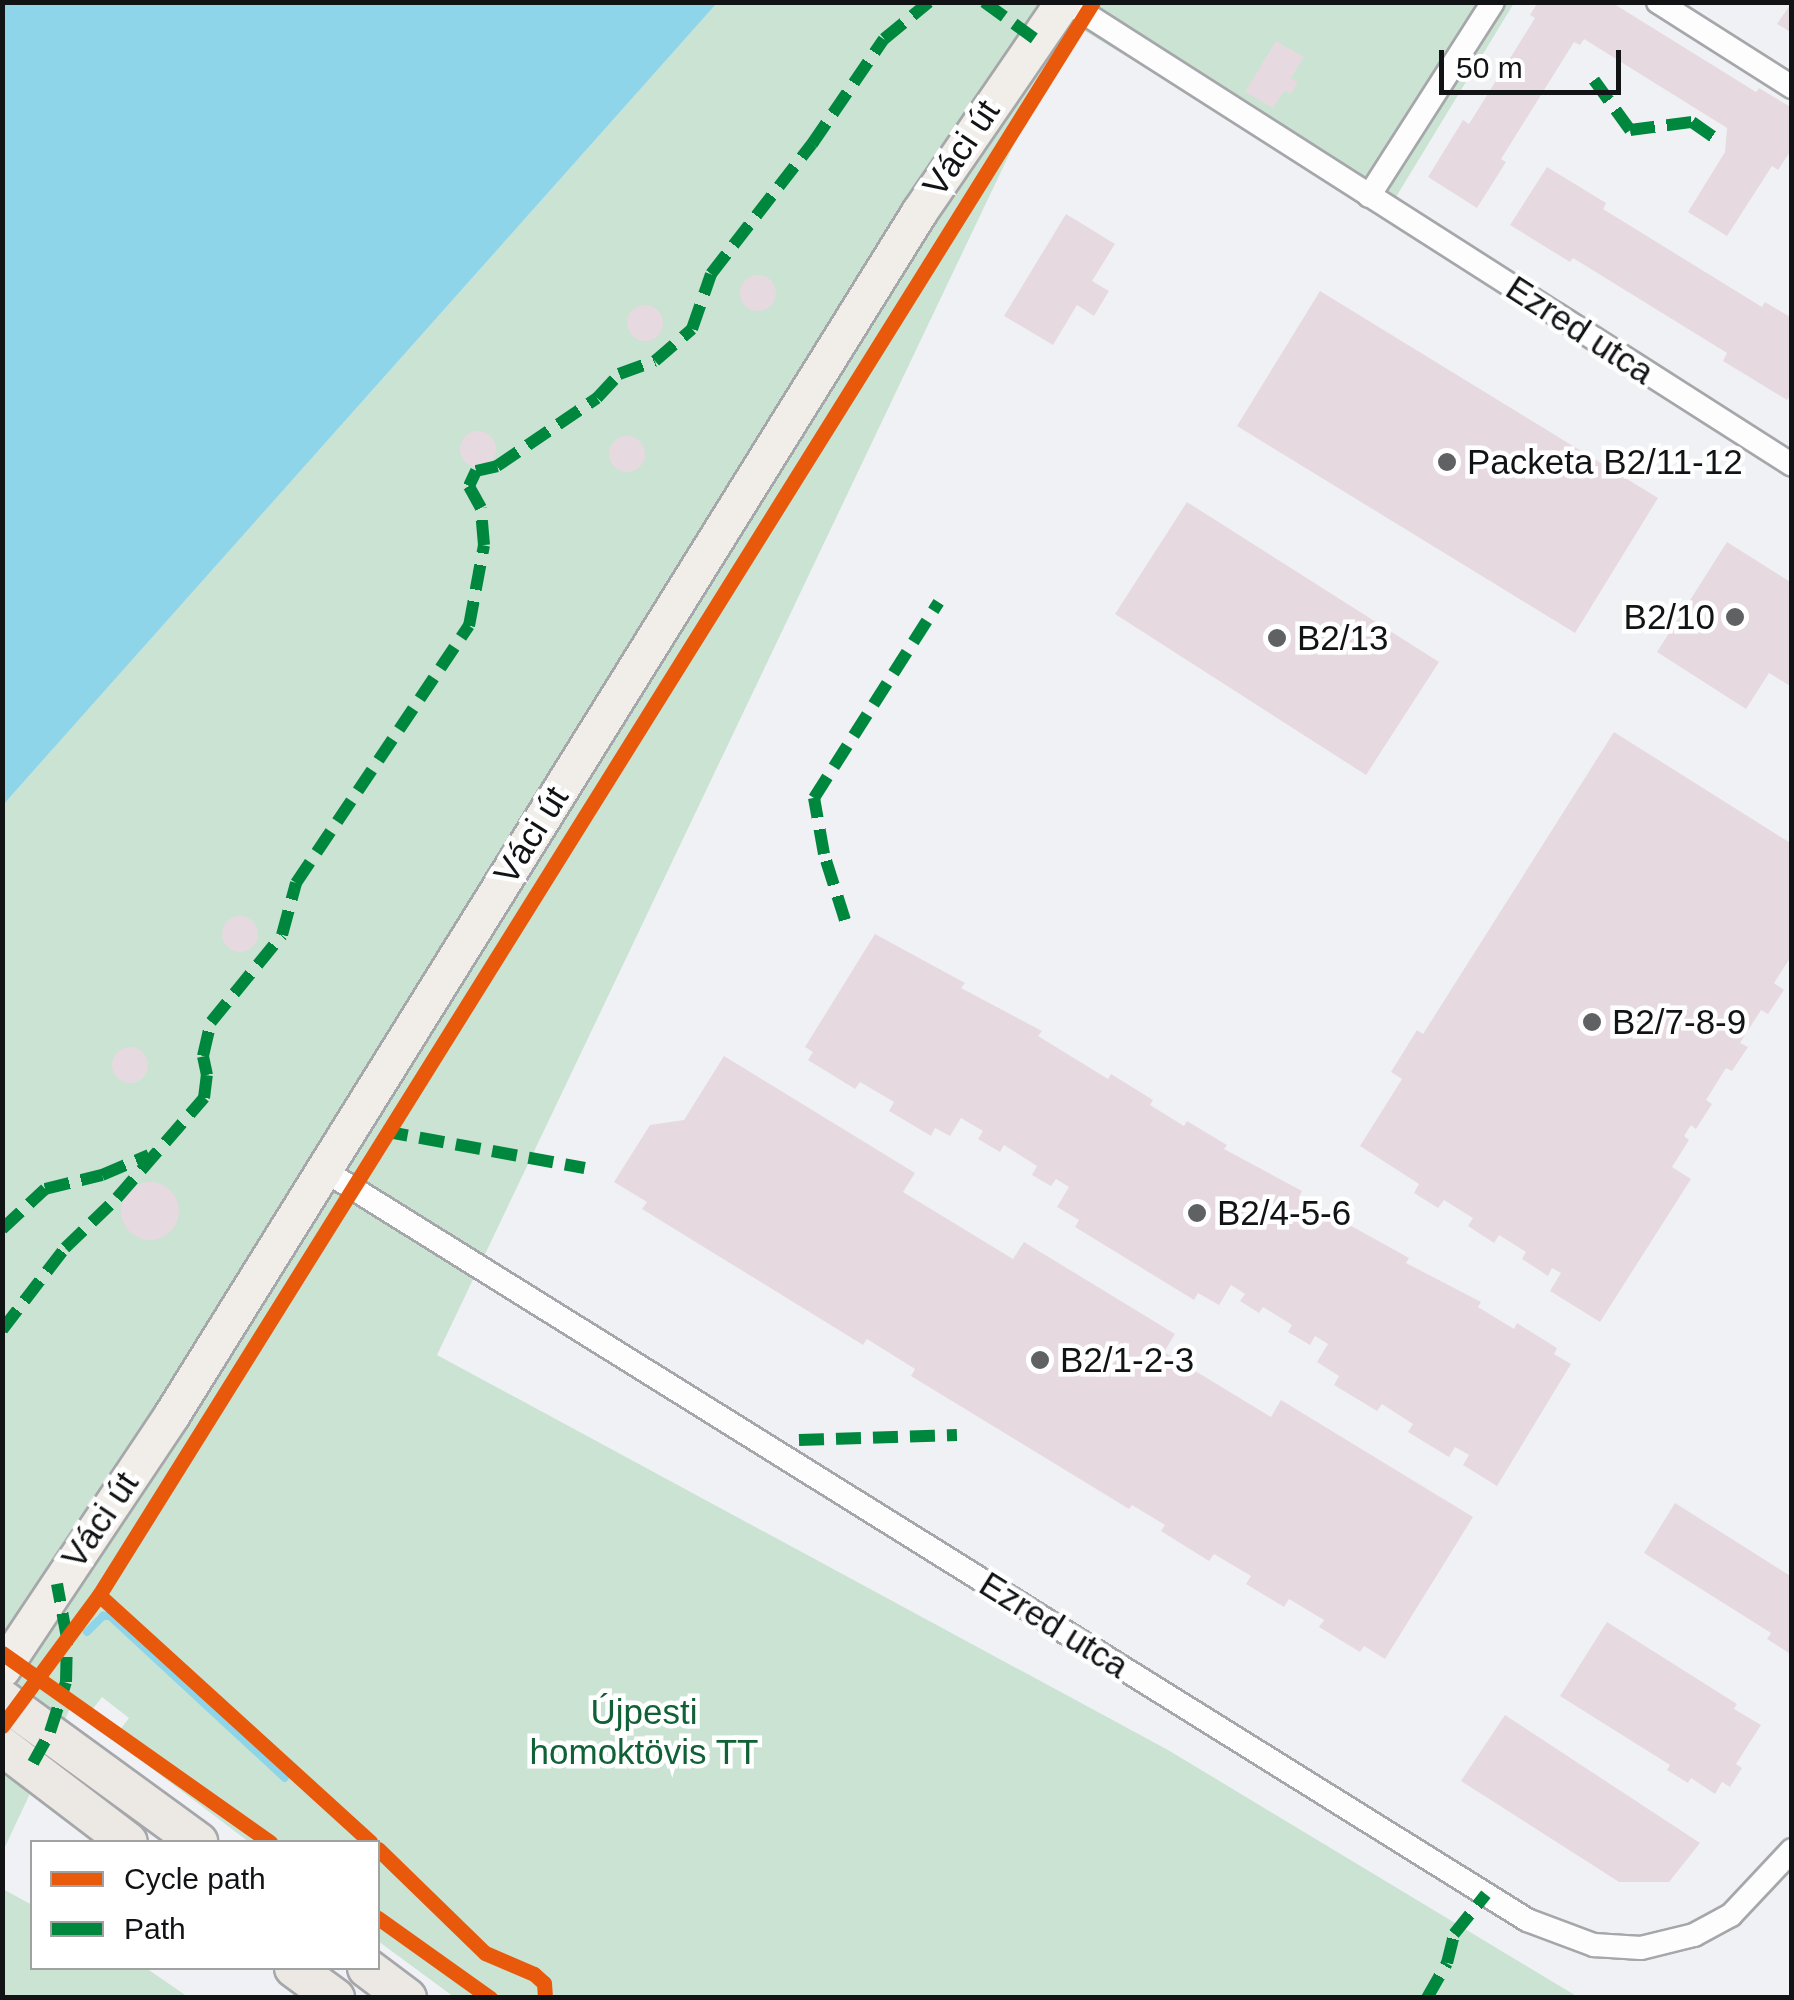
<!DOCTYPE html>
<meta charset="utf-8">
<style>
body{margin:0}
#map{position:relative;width:1794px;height:2000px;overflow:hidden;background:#f0f1f5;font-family:Helvetica,sans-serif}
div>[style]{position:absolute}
.green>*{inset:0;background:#cae3d2}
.water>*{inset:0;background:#8fd5e9}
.stream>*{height:8px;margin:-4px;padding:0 4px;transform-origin:4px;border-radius:4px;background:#8fd5e9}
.building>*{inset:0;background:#e6dae0}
.round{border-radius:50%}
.roads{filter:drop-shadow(2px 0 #a6a7aa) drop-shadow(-2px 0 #a6a7aa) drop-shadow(0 2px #a6a7aa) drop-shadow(0 -2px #a6a7aa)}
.minor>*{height:22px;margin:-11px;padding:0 11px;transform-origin:11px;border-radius:11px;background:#fdfdfe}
.primary>*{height:35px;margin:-17.5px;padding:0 17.5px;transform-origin:17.5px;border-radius:17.5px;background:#f1eeea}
.trunk>*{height:38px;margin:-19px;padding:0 19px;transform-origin:19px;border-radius:19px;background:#ece8e4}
.quiet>*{height:12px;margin-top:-6px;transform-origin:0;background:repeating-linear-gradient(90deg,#00873e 0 25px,transparent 0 37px)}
.cycleway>*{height:15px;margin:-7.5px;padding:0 7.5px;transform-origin:7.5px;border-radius:7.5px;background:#e8590c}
.dots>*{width:28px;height:28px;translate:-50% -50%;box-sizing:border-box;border:5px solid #fff;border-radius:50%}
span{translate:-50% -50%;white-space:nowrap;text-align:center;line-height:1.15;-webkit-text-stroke:9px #fff;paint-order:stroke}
.street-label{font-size:35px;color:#121315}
.poi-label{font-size:35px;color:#121315}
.left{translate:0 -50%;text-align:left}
.right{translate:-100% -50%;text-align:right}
.park-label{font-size:35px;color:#106135}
.frame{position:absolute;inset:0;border:5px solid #121315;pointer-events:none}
.legend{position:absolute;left:30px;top:1840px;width:350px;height:130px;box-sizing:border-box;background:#fff;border:2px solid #a0a1a1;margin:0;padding:12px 18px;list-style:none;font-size:30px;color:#121315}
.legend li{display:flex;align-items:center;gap:20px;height:50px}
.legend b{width:50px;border:2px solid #a0a1a1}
.scale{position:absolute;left:1439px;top:50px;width:182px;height:45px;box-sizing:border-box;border:5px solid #121315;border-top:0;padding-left:12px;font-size:30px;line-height:35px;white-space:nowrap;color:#121315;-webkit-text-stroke:8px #fff;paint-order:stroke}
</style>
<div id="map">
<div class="green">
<div style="clip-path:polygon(717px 3px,1514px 3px,1385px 215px,1077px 26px,1059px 50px,437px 1355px,1168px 1750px,1578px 1997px,454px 1997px,378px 1941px,378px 1842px,249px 1842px,113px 1739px,129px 1718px,102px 1697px,92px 1710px,75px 1698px,3px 1851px,3px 805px)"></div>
<div style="clip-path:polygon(3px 1889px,32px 1905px,32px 1968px,146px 1968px,188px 1997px,3px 1997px)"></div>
</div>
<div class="water">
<div style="clip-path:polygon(3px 2px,717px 3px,3px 805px,2px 3px)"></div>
</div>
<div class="stream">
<div style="left:87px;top:1632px;width:23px;rotate:-45deg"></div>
<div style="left:103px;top:1616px;width:7px"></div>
<div style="left:110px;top:1616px;width:238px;rotate:42.8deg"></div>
</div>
<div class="building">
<div style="clip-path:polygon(1538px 2px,1611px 2px,1756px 92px,1759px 88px,1792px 108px,1792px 149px,1778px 170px,1772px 166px,1727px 236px,1688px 212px,1725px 152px,1727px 128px,1584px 39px,1580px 45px,1574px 42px,1501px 159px,1506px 162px,1477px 208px,1428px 177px,1463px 120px,1469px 124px,1535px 18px,1530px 15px)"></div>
<div style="clip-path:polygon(1792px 2px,1792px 33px,1777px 24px)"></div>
<div style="clip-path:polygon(1276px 41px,1304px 57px,1291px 78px,1298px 82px,1291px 94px,1285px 90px,1273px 108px,1245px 92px)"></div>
<div style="clip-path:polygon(1547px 167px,1606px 203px,1603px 209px,1762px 307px,1765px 302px,1792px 318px,1792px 392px,1787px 400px,1723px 361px,1727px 353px,1573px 258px,1570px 262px,1510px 225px)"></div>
<div style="clip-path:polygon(1066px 214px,1115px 244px,1092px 281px,1109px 291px,1094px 316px,1077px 305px,1053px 345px,1004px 316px)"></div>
<div class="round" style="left:740px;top:275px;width:36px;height:36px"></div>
<div style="clip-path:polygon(1320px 291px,1658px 498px,1575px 633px,1237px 426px)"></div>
<div class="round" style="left:627px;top:305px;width:36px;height:36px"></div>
<div class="round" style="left:460px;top:431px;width:36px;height:36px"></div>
<div class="round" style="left:609px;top:436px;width:36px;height:36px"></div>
<div style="clip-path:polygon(1187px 502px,1439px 662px,1366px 775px,1115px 614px)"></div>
<div style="clip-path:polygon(1727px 542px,1792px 583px,1792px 687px,1769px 673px,1746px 709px,1657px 652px)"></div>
<div style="clip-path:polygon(1614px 732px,1792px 844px,1792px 955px,1774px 983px,1784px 990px,1768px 1014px,1761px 1010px,1740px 1043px,1748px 1047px,1732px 1071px,1726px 1068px,1706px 1100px,1712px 1104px,1696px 1129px,1691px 1125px,1684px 1136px,1689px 1140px,1672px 1167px,1691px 1179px,1600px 1322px,1550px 1291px,1561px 1273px,1552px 1268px,1548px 1276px,1522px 1259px,1526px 1252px,1499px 1235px,1494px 1243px,1468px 1226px,1473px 1218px,1444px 1200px,1438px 1208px,1414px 1193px,1419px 1184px,1360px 1146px,1402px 1079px,1391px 1072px,1417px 1030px,1423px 1034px)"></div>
<div class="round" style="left:222px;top:916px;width:36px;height:36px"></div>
<div style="clip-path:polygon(875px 934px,965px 983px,961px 988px,1042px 1031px,1038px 1036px,1108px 1079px,1111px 1074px,1153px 1100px,1150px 1105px,1184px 1126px,1187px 1121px,1227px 1145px,1224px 1149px,1302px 1191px,1299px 1197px,1409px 1258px,1406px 1263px,1481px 1302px,1478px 1307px,1514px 1329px,1517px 1323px,1557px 1348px,1554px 1354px,1571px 1364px,1497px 1486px,1463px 1465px,1469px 1455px,1455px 1447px,1449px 1457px,1408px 1432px,1413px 1424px,1382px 1404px,1377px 1411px,1334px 1385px,1339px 1376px,1317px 1362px,1328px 1344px,1315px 1336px,1310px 1345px,1288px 1332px,1292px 1325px,1263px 1307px,1259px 1313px,1240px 1301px,1245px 1294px,1231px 1285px,1219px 1305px,1198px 1293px,1194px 1300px,1075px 1227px,1079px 1220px,1057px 1207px,1069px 1187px,1056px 1179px,1051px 1186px,1032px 1175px,1037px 1166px,1004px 1145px,1000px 1152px,978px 1139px,983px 1131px,961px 1118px,950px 1136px,935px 1128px,931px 1136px,889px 1111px,894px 1102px,860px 1082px,855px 1089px,808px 1060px,813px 1052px,805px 1047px)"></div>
<div class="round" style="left:112px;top:1047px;width:36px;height:36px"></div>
<div style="clip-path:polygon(724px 1056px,915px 1173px,903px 1192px,1013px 1259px,1024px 1242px,1175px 1334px,1164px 1352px,1271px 1417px,1281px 1400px,1473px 1517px,1385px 1659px,1364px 1646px,1360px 1652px,1319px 1627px,1324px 1620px,1289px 1599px,1284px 1607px,1246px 1584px,1251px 1576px,1214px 1554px,1209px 1561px,1161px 1531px,1165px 1525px,1132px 1505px,1129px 1509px,911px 1376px,915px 1369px,867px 1339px,863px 1345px,642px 1209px,647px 1202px,614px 1182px,650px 1125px,684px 1120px)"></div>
<div class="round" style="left:121px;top:1182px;width:58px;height:58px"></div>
<div style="clip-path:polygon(1675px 1503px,1792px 1577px,1792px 1655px,1767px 1639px,1771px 1633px,1644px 1553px)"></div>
<div style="clip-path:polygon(1607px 1622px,1737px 1704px,1734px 1709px,1761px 1725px,1736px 1764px,1742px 1768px,1730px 1787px,1722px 1782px,1715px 1794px,1691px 1778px,1688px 1783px,1667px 1770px,1670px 1765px,1560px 1696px)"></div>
<div style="clip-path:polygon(1505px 1715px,1700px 1843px,1669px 1882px,1619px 1882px,1461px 1781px)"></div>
</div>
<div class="roads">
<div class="minor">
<div style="left:1067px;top:2px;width:860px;rotate:32.56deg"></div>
<div style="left:1658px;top:2px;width:159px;rotate:32.4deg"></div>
<div style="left:1369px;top:196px;width:230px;rotate:-57.4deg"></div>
<div style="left:322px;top:1169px;width:1420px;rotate:31.93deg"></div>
<div style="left:1527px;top:1920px;width:72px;rotate:20.5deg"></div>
<div style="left:1594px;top:1945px;width:47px;rotate:3.7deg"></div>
<div style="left:1641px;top:1948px;width:55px;rotate:-13.8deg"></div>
<div style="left:1694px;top:1935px;width:42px;rotate:-28.4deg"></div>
<div style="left:1731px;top:1915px;width:89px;rotate:-46.8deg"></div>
</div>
<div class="primary">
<div style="left:2px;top:1669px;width:306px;rotate:-56.3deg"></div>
<div style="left:172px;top:1414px;width:1415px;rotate:-58.14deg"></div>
<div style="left:919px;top:212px;width:255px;rotate:-55.6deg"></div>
</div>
<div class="trunk">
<div style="left:2px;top:1699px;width:243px;rotate:36.1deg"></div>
<div style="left:2px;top:1746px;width:158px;rotate:37.3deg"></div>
<div style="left:294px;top:1968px;width:51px;rotate:36.2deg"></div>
<div style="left:367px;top:1968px;width:50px;rotate:36.9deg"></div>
</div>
</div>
<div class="quiet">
<div style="left:984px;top:2px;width:62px;rotate:35.8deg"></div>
<div style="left:1594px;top:80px;width:62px;rotate:54.2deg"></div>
<div style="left:1630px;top:130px;width:63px;rotate:-7.4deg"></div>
<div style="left:1692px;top:122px;width:32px;rotate:35deg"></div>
<div style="left:845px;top:920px;width:69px;rotate:-107.7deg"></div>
<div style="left:824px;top:854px;width:57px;rotate:-100.1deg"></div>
<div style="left:814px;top:798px;width:232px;rotate:-57.5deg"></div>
<div style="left:383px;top:1131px;width:205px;rotate:10.4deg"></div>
<div style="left:2px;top:1229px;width:59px;rotate:-42.9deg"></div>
<div style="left:45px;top:1189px;width:59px;rotate:-13.8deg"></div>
<div style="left:102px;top:1175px;width:51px;rotate:-23.1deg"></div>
<div style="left:2px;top:1330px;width:103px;rotate:-52.5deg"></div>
<div style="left:65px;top:1248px;width:72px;rotate:-43.9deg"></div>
<div style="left:117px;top:1198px;width:133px;rotate:-49deg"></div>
<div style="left:204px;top:1098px;width:23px;rotate:-83deg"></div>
<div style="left:207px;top:1075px;width:19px;rotate:-102deg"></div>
<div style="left:203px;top:1056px;width:35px;rotate:-77deg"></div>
<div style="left:211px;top:1022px;width:112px;rotate:-50.8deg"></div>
<div style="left:282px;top:935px;width:54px;rotate:-74.9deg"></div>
<div style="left:296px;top:883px;width:310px;rotate:-56.1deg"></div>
<div style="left:469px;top:626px;width:82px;rotate:-79.5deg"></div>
<div style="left:484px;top:545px;width:37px;rotate:-95deg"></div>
<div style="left:481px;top:508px;width:25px;rotate:-119deg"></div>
<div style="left:469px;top:486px;width:17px;rotate:-65deg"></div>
<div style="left:476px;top:471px;width:22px;rotate:-13deg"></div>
<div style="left:497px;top:466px;width:121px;rotate:-34.2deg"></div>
<div style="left:597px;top:398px;width:33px;rotate:-47deg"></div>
<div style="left:619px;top:374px;width:38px;rotate:-20deg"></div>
<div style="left:655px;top:361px;width:49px;rotate:-40.9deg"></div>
<div style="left:692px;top:329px;width:58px;rotate:-70.9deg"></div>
<div style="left:711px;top:274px;width:165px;rotate:-52.2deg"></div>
<div style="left:812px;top:144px;width:127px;rotate:-55.6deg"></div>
<div style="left:884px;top:39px;width:58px;rotate:-39.4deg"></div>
<div style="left:799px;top:1440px;width:158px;rotate:-1.8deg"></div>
<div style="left:33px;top:1763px;width:35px;rotate:-61deg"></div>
<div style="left:50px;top:1732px;width:52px;rotate:-72.3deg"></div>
<div style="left:66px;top:1682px;width:44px;rotate:-88.7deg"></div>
<div style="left:67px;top:1638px;width:55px;rotate:-100.5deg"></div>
<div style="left:1427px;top:1998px;width:40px;rotate:-60.3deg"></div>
<div style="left:1447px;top:1963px;width:30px;rotate:-76deg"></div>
<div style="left:1454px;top:1934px;width:51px;rotate:-51.3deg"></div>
</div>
<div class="cycleway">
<div style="left:99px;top:1595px;width:367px;rotate:42.3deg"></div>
<div style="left:2px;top:1653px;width:328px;rotate:35.2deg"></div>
<div style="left:2px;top:1726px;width:163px;rotate:-53.5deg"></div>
<div style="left:99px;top:1595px;width:1878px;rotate:-58.04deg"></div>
<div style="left:378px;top:1849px;width:149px;rotate:44.2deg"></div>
<div style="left:485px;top:1953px;width:53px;rotate:23.2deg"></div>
<div style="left:534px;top:1974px;width:13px;rotate:42deg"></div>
<div style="left:544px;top:1983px;width:15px;rotate:86deg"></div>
<div style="left:378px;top:1918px;width:138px;rotate:35.5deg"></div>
</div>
<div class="dots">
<div style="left:1447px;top:462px;background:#606163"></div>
<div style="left:1735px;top:617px;background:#606163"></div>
<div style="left:1277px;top:638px;background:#606163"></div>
<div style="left:1592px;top:1022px;background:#606163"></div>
<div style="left:1197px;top:1213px;background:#606163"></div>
<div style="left:1040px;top:1360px;background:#606163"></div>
</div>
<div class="street-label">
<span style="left:961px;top:148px;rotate:-56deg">Váci út</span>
<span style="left:1580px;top:330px;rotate:33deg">Ezred utca</span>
<span style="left:531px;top:835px;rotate:-58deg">Váci út</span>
<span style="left:100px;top:1520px;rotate:-56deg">Váci út</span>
<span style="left:1054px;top:1625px;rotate:32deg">Ezred utca</span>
</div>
<div class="poi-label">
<span class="left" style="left:1467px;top:462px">Packeta B2/11-12</span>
<span class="right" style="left:1715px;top:617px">B2/10</span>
<span class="left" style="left:1297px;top:638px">B2/13</span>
<span class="left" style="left:1612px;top:1022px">B2/7-8-9</span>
<span class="left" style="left:1217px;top:1213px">B2/4-5-6</span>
<span class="left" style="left:1060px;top:1360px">B2/1-2-3</span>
</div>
<div class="park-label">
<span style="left:644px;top:1732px">Újpesti<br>homoktövis TT</span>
</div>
<div class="frame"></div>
<ul class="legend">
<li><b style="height:12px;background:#e8590c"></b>Cycle path</li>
<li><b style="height:12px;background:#00873e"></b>Path</li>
</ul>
<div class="scale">50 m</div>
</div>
